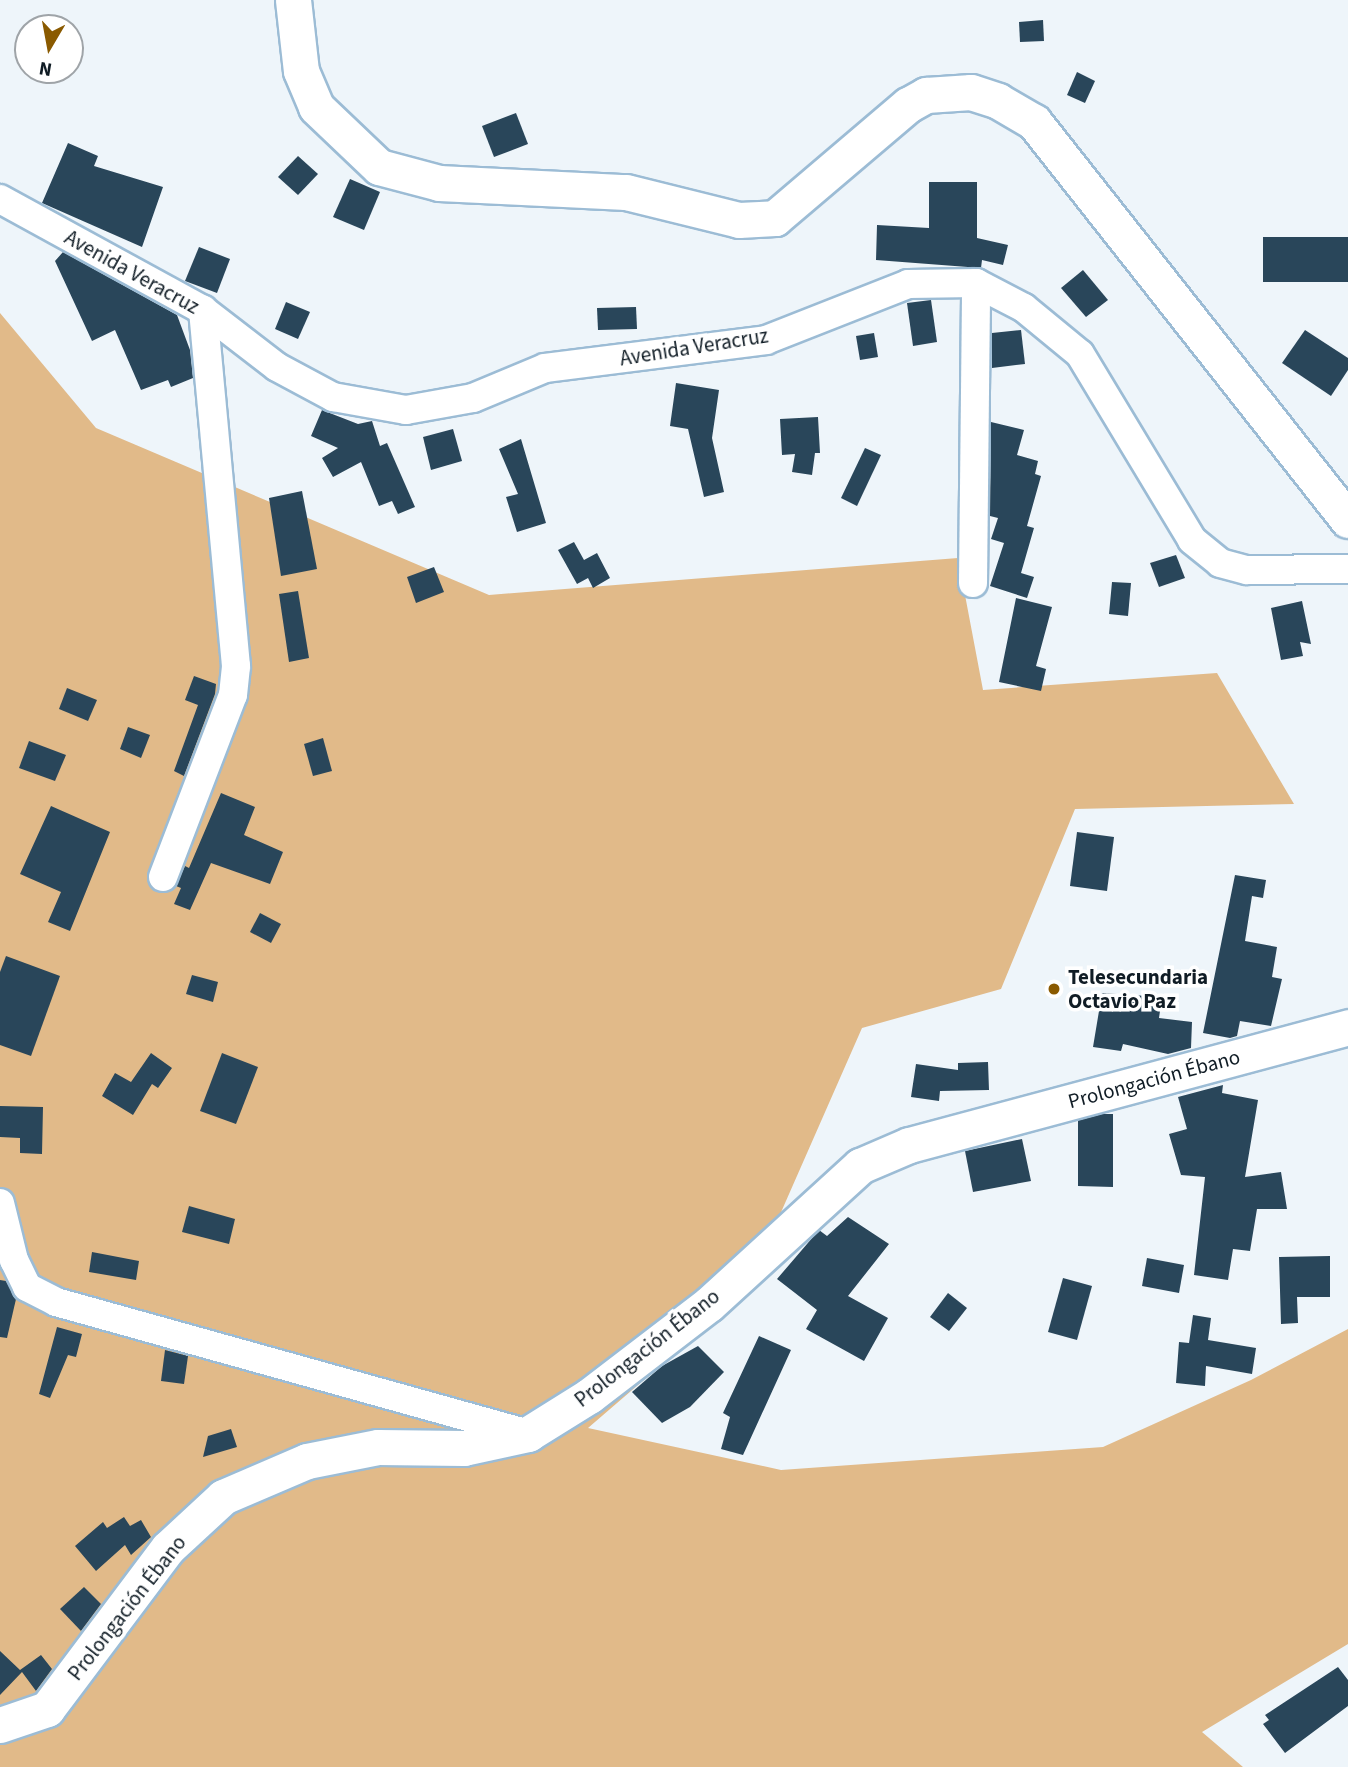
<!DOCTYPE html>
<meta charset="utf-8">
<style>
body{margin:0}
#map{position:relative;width:1348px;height:1767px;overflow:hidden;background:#eef5fa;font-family:"Source Sans 3",sans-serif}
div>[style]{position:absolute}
.green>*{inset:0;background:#e1ba89}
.building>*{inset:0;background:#29465a}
.roads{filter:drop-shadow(2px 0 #9cbcd5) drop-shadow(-2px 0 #9cbcd5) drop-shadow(0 2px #9cbcd5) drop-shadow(0 -2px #9cbcd5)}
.minor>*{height:28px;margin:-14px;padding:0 14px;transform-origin:14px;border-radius:14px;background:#fff}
.tertiary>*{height:35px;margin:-17.5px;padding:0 17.5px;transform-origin:17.5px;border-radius:17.5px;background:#fff}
.dots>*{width:19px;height:19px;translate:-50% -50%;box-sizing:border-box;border:4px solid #fff;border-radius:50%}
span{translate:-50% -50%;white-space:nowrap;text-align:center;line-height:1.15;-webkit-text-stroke:7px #fff;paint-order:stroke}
.street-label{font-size:21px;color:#101c25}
.poi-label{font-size:21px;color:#101c25;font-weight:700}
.left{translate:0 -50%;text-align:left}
.north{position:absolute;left:14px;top:14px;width:70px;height:70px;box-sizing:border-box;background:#fff;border:2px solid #9fa4a8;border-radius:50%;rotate:190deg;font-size:19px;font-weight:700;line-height:28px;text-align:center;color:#101c25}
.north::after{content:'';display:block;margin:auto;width:24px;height:32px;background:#8a5a00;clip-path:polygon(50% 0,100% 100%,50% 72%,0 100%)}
</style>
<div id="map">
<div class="green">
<div style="clip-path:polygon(0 313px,96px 428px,489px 595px,958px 558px,983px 690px,1217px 673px,1294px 804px,1075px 809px,1001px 989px,862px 1028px,746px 1292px,588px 1428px,781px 1470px,1103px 1447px,1251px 1380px,1348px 1329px,1348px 1644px,1202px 1732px,1243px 1767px,0 1767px)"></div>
</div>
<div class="building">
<div style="clip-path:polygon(1043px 20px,1044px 41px,1020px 42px,1019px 22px)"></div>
<div style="clip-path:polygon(1077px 72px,1095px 81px,1085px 103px,1067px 95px)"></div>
<div style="clip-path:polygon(516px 113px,528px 144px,494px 157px,482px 126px)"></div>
<div style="clip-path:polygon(68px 143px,98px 156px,94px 166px,163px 187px,142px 247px,42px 203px)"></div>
<div style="clip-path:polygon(298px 156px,318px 174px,298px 195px,278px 177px)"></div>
<div style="clip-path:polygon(350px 179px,380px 192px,364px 230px,333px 217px)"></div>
<div style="clip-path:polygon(929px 182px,977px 182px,977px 238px,1008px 245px,1003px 265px,982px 260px,981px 268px,876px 260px,877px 225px,929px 228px)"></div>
<div style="clip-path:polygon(1263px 237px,1348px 237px,1348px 282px,1263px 282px)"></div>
<div style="clip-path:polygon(199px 247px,230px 259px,217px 293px,185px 281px)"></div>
<div style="clip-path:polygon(63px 252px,177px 315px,190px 350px,193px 378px,171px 387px,168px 380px,141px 390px,115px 330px,92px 341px,55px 261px)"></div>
<div style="clip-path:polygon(1083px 270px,1108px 300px,1086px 317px,1061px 288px)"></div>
<div style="clip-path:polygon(931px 300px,937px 342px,913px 346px,907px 303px)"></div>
<div style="clip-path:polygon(286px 302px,310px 312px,298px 339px,275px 329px)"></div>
<div style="clip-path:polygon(636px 307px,637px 329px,598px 330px,597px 308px)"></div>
<div style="clip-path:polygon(1021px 330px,1025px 364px,992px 368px,992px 333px)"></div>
<div style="clip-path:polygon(1305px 330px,1348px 358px,1348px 370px,1331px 396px,1282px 363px)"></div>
<div style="clip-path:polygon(874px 333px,878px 357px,860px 360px,856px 336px)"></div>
<div style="clip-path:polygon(676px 383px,719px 390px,712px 438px,724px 492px,704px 497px,688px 429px,670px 426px)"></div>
<div style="clip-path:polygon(322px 410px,358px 424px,372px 421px,380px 446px,387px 443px,415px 507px,398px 514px,392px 501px,379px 506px,361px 462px,333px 477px,322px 458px,338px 448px,311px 436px)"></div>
<div style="clip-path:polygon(818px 417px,820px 453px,815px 453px,812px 475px,792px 472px,795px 454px,782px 455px,780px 419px)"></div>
<div style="clip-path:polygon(991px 422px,1024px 430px,1017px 455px,1038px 461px,1035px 474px,1041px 476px,1027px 526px,1034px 528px,1021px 573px,1034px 577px,1027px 598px,990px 586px,1004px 543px,991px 539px,998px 518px,990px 516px)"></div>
<div style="clip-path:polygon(453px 429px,462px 461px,431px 470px,423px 437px)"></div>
<div style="clip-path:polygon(521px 439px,546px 523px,517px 532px,506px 497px,518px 494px,499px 449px)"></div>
<div style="clip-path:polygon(865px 448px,881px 455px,857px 506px,841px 498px)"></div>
<div style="clip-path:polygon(302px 491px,317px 569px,281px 576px,269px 498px)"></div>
<div style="clip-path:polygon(574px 542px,584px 560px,597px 553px,610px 578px,593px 588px,588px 578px,577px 584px,558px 550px)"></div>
<div style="clip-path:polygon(1176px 555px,1185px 578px,1159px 587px,1150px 563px)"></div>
<div style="clip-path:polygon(434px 567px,444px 592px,416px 603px,407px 577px)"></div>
<div style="clip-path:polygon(1112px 582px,1131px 583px,1128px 616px,1109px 614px)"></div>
<div style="clip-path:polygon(298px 591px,309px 658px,289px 662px,279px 594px)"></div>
<div style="clip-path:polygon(1016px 598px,1052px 607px,1036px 666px,1046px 669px,1041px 691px,999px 682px)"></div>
<div style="clip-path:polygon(1302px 601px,1311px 644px,1300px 642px,1303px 656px,1281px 660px,1271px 608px)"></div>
<div style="clip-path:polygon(194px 676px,216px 684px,215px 694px,184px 776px,174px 771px,198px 705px,185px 700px)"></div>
<div style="clip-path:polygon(67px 688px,97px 700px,88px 721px,59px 709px)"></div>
<div style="clip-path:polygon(128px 727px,150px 735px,141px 758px,120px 749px)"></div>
<div style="clip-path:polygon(323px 738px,332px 771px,313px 776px,304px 744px)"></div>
<div style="clip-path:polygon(29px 741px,66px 755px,55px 781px,19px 768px)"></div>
<div style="clip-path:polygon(221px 793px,255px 807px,244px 835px,283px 852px,270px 884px,211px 863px,190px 910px,174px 904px,181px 888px,176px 886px,185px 866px,189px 868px)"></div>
<div style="clip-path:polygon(51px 806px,110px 832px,70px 931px,48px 922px,61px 892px,20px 874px)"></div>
<div style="clip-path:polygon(1077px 832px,1114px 837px,1107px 891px,1070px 886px)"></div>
<div style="clip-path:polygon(1235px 875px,1266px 880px,1263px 898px,1252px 896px,1245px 941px,1277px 947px,1272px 977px,1282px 979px,1271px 1026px,1240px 1021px,1237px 1036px,1230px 1038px,1203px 1033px)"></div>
<div style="clip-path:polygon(260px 913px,281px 924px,271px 943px,250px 932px)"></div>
<div style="clip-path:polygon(6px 956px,60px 976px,31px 1056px,0 1045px,0 972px)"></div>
<div style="clip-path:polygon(192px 975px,218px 982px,213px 1002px,186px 994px)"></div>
<div style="clip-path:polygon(1102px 993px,1162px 997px,1159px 1018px,1192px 1022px,1191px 1048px,1168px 1054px,1123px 1044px,1121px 1051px,1093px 1047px)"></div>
<div style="clip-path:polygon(151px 1053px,172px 1068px,158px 1088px,152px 1084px,133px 1115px,102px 1096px,115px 1073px,131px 1082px)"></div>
<div style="clip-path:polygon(222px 1053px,258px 1067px,236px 1124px,200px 1111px)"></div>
<div style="clip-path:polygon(988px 1062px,989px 1090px,940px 1091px,939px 1101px,911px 1097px,916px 1064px,958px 1070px,958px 1063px)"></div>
<div style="clip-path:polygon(1223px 1085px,1222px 1093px,1258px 1100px,1245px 1177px,1281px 1172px,1287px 1209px,1257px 1209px,1250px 1251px,1233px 1249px,1228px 1280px,1194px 1275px,1205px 1177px,1181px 1175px,1169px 1134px,1187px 1129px,1178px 1097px)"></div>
<div style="clip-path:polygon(0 1106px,43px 1107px,42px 1154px,20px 1153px,20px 1138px,0 1137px)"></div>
<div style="clip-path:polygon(1101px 1114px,1113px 1114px,1113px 1187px,1078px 1186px,1078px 1120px)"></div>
<div style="clip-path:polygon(1022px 1139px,1031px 1181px,973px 1192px,965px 1151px)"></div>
<div style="clip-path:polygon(189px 1206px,235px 1219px,229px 1244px,182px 1232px)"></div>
<div style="clip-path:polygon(848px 1217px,889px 1244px,848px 1296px,888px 1318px,864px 1361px,806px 1329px,817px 1310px,777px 1279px,819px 1230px,827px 1236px)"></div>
<div style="clip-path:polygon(92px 1252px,139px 1261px,136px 1280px,89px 1272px)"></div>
<div style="clip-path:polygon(1330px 1256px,1330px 1297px,1297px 1297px,1298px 1323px,1281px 1324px,1279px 1257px)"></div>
<div style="clip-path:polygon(1147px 1258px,1184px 1265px,1179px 1293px,1142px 1286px)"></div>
<div style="clip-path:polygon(1063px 1278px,1092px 1286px,1077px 1340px,1048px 1332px)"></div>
<div style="clip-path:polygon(0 1280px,6px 1281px,16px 1299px,7px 1338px,0 1337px)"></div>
<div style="clip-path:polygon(948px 1293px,967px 1308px,949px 1331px,930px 1317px)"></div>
<div style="clip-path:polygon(1193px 1315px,1211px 1318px,1208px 1340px,1256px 1348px,1252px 1374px,1206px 1366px,1205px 1386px,1176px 1383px,1179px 1342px,1189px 1343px)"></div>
<div style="clip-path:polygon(57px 1327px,82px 1334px,76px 1357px,68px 1355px,50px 1398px,39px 1394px)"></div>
<div style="clip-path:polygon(759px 1336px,791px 1350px,743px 1455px,721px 1449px,730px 1417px,723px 1413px)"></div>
<div style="clip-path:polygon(698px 1346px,724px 1372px,690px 1407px,662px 1423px,632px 1392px,662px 1366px)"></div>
<div style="clip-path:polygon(165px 1350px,188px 1356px,184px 1384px,161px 1381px)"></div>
<div style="clip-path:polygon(231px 1429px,237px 1447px,203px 1457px,208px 1436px)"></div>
<div style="clip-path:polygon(124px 1517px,130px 1526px,141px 1520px,151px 1537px,131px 1555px,125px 1545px,96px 1571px,75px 1546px,103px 1522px,107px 1528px)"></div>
<div style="clip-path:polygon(84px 1587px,101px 1604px,81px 1631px,60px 1609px)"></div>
<div style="clip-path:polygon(0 1651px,20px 1670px,41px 1655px,52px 1669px,36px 1691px,22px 1672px,0 1695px)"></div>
<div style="clip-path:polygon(1338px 1667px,1348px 1680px,1348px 1706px,1285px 1753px,1263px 1724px,1269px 1720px,1265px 1715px)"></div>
</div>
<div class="roads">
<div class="minor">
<div style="left:0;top:199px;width:231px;rotate:28.7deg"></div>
<div style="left:203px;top:310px;width:93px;rotate:37.6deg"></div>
<div style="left:277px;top:367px;width:64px;rotate:28.2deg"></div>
<div style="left:333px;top:397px;width:74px;rotate:10.1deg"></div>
<div style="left:406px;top:410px;width:68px;rotate:-10.2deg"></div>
<div style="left:473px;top:398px;width:78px;rotate:-22.6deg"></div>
<div style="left:545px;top:368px;width:223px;rotate:-7.2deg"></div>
<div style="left:766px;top:340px;width:153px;rotate:-21.5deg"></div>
<div style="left:908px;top:284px;width:68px;rotate:-0.8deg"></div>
<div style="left:976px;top:283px;width:54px;rotate:27.5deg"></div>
<div style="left:1024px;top:308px;width:72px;rotate:39.4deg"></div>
<div style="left:1080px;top:354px;width:217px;rotate:58.9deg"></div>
<div style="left:1192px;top:540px;width:36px;rotate:39deg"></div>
<div style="left:1220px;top:563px;width:28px;rotate:15deg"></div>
<div style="left:1247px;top:570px;width:101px;rotate:-0.6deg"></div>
<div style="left:973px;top:583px;width:300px;rotate:-89.4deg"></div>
<div style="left:163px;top:877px;width:195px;rotate:-69deg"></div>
<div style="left:233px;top:695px;width:29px;rotate:-84deg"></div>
<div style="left:236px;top:666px;width:358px;rotate:-95.3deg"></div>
<div style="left:0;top:1203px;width:59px;rotate:76.2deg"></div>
<div style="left:14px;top:1260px;width:30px;rotate:64deg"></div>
<div style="left:27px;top:1287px;width:33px;rotate:27deg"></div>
<div style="left:56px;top:1302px;width:490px;rotate:15.6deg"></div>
</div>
<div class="tertiary">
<div style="left:293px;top:0;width:71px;rotate:83.6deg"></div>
<div style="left:301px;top:71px;width:39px;rotate:67deg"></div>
<div style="left:316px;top:107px;width:87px;rotate:43.6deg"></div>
<div style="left:379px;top:167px;width:62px;rotate:14.9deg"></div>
<div style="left:439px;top:183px;width:187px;rotate:2.8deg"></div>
<div style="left:626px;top:192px;width:116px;rotate:13.9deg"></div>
<div style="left:739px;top:220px;width:36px;rotate:-3deg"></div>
<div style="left:775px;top:218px;width:175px;rotate:-40.4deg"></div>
<div style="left:908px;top:105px;width:21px;rotate:-29deg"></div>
<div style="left:926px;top:95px;width:45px;rotate:-3.8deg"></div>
<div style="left:971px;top:92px;width:28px;rotate:18deg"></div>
<div style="left:998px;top:101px;width:42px;rotate:30.3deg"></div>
<div style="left:1034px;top:122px;width:507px;rotate:51.73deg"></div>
<div style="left:0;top:1725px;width:50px;rotate:-18.8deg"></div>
<div style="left:47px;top:1709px;width:201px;rotate:-53.1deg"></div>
<div style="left:168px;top:1548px;width:75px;rotate:-42.8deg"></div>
<div style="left:223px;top:1497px;width:91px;rotate:-23.2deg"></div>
<div style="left:307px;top:1461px;width:72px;rotate:-11.2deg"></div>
<div style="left:378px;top:1447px;width:86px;rotate:0.7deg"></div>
<div style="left:464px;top:1448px;width:66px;rotate:-12.3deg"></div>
<div style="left:528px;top:1434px;width:72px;rotate:-31.9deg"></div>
<div style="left:589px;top:1396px;width:151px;rotate:-37.5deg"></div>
<div style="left:709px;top:1304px;width:205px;rotate:-42.4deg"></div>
<div style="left:860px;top:1166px;width:53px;rotate:-23.2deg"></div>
<div style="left:909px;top:1145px;width:455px;rotate:-15deg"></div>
</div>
</div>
<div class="dots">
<div style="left:1054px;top:989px;background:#8a5a00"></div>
</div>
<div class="street-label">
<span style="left:132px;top:272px;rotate:29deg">Avenida Veracruz</span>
<span style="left:694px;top:347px;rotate:-9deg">Avenida Veracruz</span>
<span style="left:1154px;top:1079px;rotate:-15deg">Prolongación Ébano</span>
<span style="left:647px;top:1348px;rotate:-38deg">Prolongación Ébano</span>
<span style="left:127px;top:1608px;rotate:-52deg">Prolongación Ébano</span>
</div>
<div class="poi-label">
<span class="left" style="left:1068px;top:989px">Telesecundaria<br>Octavio Paz</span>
</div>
<div class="north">N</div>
</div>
